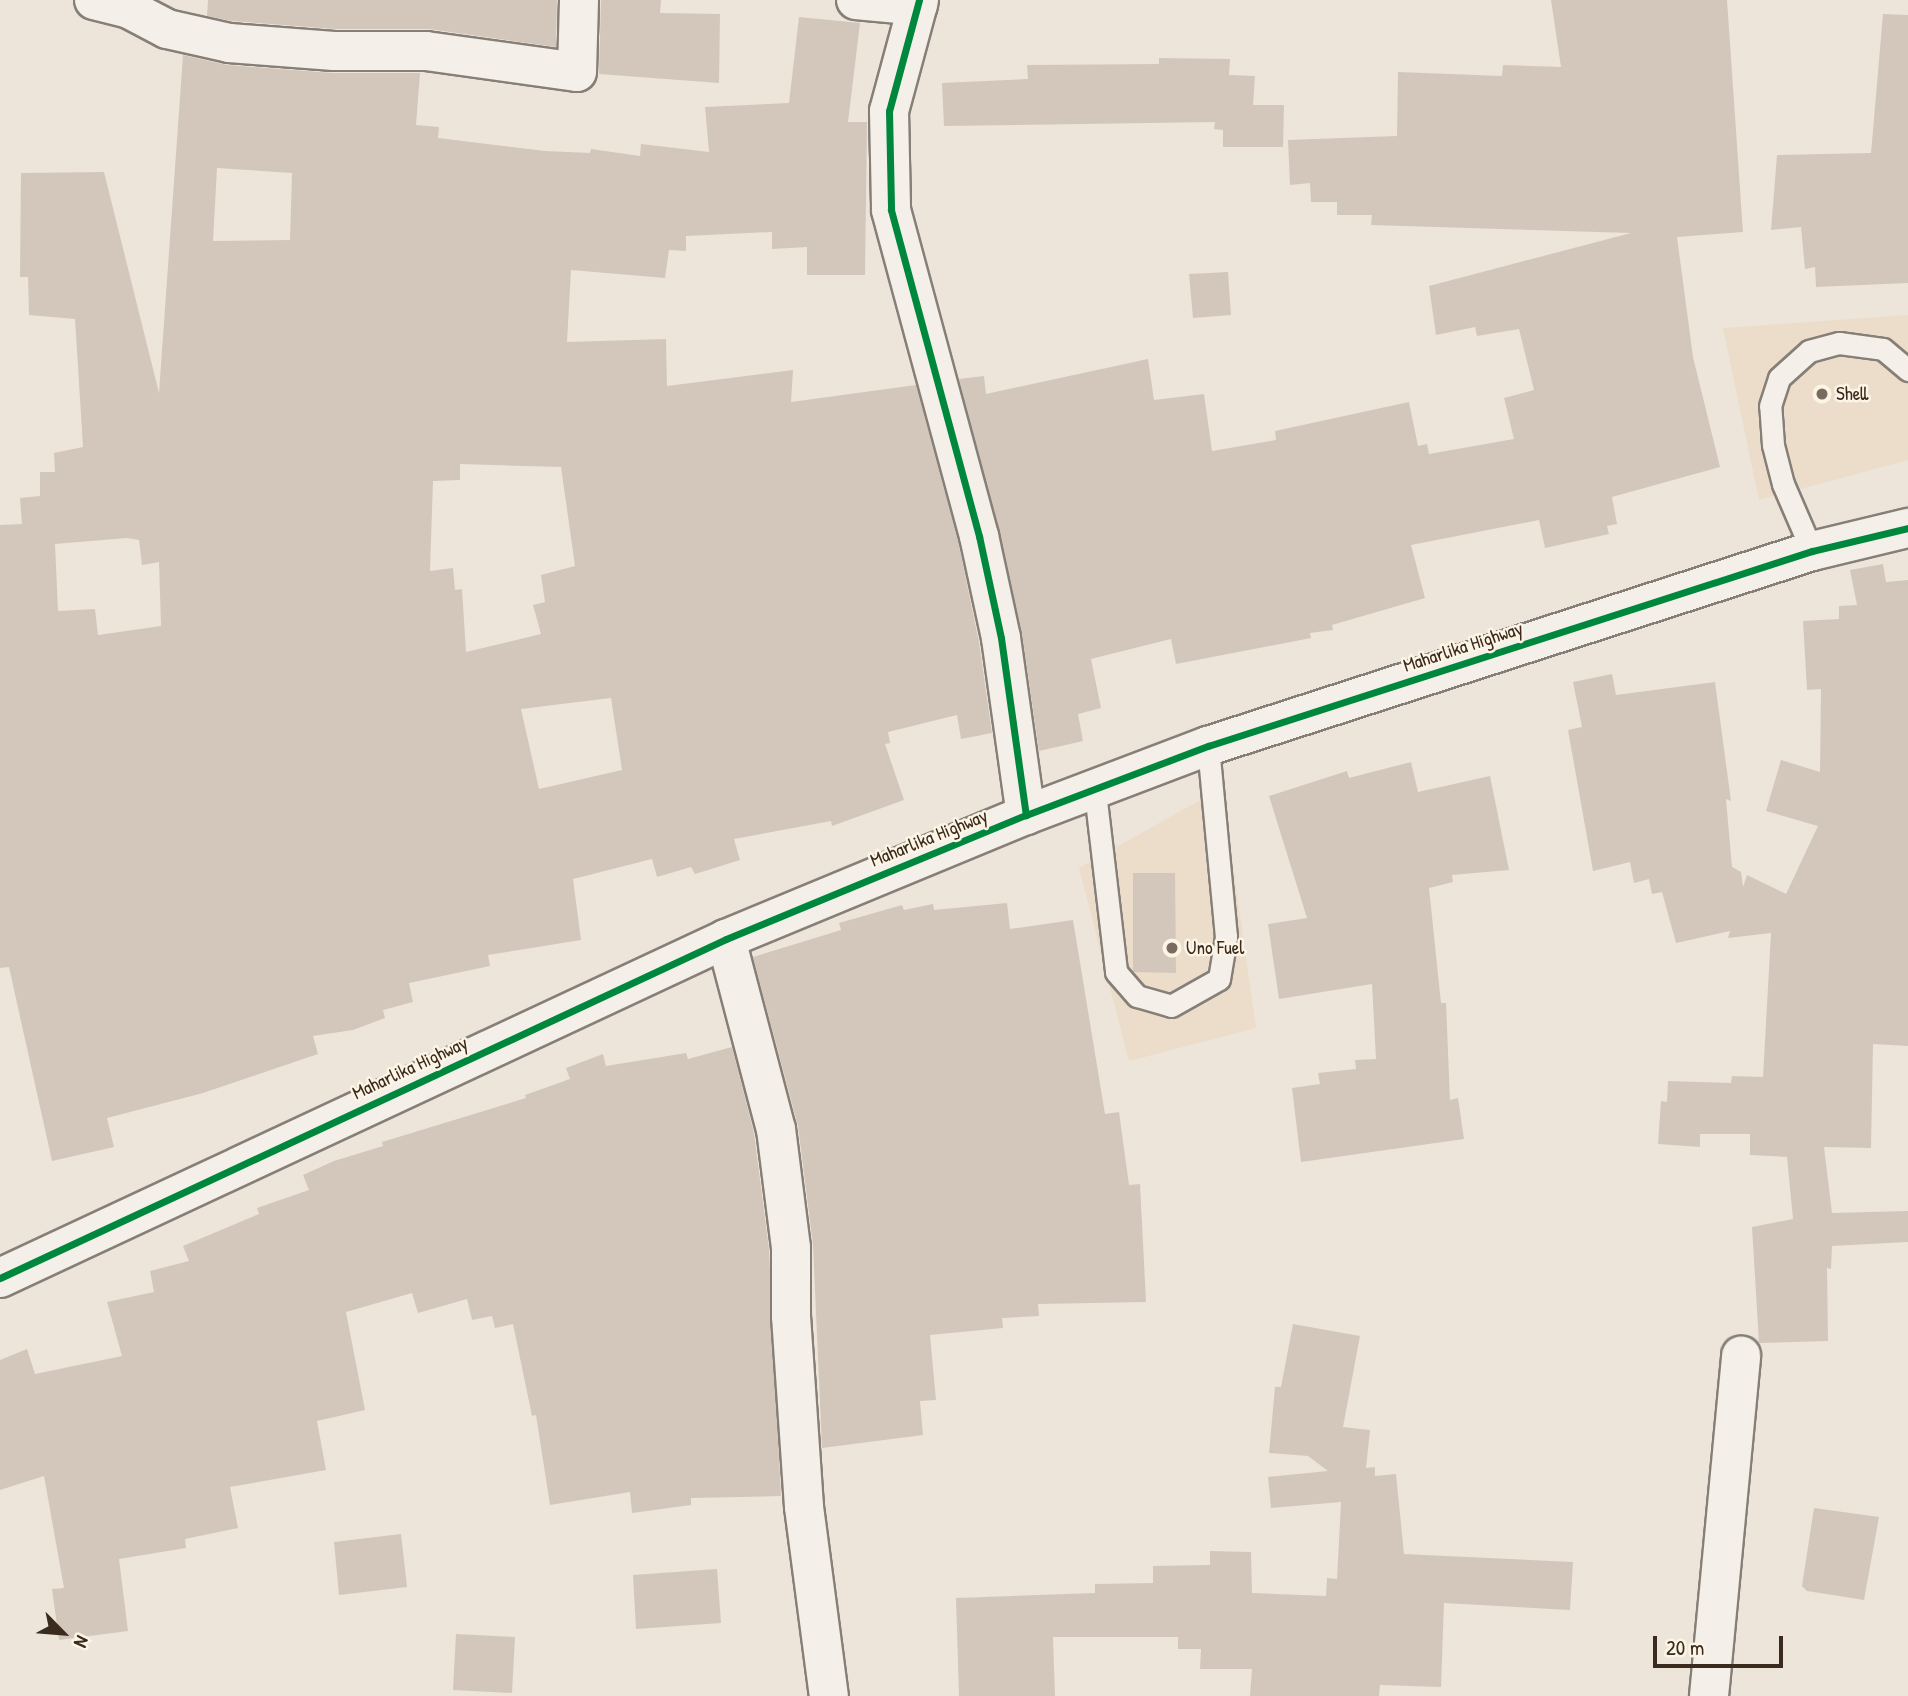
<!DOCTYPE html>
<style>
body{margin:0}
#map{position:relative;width:1908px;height:1696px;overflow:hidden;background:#ede5da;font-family:"Patrick Hand",sans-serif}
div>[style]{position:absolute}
.built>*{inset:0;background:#ecdcca}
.building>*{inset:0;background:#d3c7bb}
.roads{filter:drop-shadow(2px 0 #867f78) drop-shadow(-2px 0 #867f78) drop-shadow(0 2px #867f78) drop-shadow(0 -2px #867f78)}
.service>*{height:21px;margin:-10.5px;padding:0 10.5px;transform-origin:10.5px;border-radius:10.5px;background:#f4f0e9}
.minor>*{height:38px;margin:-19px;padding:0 19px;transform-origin:19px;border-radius:19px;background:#f4f0e9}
.trunk>*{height:38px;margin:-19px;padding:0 19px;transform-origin:19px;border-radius:19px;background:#f4f0e9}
.cycleway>*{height:7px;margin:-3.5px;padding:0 3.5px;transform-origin:3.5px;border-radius:3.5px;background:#00873e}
.dots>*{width:19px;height:19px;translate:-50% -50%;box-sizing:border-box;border:4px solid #fcf5e5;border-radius:50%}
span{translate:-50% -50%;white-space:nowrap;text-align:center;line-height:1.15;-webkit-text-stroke:5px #fcf5e5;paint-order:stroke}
.poi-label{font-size:19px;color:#3b2a1e}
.left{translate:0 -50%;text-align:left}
.street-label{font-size:19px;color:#3b2a1e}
.north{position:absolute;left:28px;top:1598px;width:70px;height:70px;-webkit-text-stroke:5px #fcf5e5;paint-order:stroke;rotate:115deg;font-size:19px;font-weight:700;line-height:28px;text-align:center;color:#3b2a1e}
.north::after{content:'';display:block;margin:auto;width:24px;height:32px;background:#3b2a1e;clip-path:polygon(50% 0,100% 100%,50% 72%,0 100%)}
.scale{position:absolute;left:1653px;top:1636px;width:130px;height:32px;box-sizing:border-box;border:4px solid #3b2a1e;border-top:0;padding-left:9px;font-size:21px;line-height:24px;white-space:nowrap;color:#3b2a1e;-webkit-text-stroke:5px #fcf5e5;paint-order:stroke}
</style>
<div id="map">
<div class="built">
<div style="clip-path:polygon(1908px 315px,1908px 460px,1759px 500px,1723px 328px)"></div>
<div style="clip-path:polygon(1222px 788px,1256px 1028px,1129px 1061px,1079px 868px)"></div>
</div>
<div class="building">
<div style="clip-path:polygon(208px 0,557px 0,556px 47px,429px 29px,335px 29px,232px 21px,207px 16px)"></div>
<div style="clip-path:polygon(601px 0,661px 0,660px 13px,720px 14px,719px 83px,599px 74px)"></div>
<div style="clip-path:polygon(1551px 0,1727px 0,1743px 232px,1677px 237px,1693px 357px,1720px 467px,1612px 497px,1617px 524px,1607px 526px,1609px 534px,1545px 548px,1539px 520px,1411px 545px,1425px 598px,1332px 625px,1333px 630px,1310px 633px,1311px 638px,1176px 664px,1171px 639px,1091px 659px,1101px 708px,1078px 714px,1083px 741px,1039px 751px,1022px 633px,959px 379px,984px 376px,986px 394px,1148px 359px,1154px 400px,1204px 394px,1212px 451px,1276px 440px,1275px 431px,1409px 402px,1418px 446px,1427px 444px,1429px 454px,1514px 439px,1504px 398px,1534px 390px,1519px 329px,1477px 336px,1475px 327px,1436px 335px,1429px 286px,1631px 233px,1371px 225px,1372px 215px,1337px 215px,1337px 202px,1311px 202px,1310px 183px,1290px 185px,1288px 140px,1397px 136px,1398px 72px,1502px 76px,1503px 65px,1561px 67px)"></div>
<div style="clip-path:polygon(1883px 14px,1908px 15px,1908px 283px,1816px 287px,1815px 267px,1805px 269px,1801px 227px,1771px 230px,1777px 155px,1871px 153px)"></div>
<div style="clip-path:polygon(evenodd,799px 17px,860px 23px,848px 122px,867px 122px,865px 275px,807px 275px,807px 247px,772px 249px,772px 232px,686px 236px,686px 251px,669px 250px,665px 278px,571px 270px,567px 342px,666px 339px,667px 386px,793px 370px,791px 402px,916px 385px,958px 541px,979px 642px,992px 733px,961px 739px,957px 715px,888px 732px,890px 743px,885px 744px,904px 800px,832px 826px,831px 821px,734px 839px,740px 860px,695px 874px,691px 867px,657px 877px,652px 859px,573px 879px,581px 940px,488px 955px,490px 966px,409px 983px,413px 1002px,383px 1010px,385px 1018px,353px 1030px,313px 1036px,318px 1054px,203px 1093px,107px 1118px,114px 1147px,52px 1161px,9px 967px,0 968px,0 525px,22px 524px,20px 498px,40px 496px,40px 472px,55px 472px,54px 453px,83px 447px,75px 319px,29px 315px,28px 277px,20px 277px,21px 173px,104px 172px,159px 393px,183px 55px,227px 65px,332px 73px,420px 73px,416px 125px,439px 127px,438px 138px,545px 151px,590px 153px,591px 149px,640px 156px,641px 144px,709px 152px,705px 107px,789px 103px,799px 17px,217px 168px,292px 173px,290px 240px,213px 241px,217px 168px,799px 17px,460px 464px,561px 467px,575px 566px,541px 575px,545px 602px,533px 605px,541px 634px,466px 652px,462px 589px,455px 590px,453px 568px,430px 571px,433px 481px,460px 480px,460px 464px,799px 17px,127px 538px,139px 540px,142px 565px,159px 562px,161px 626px,98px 635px,95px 609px,58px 611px,55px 544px,127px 538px,799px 17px,611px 698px,622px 770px,539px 789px,521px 709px,611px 698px)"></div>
<div style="clip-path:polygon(1159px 58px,1230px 59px,1229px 75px,1255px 76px,1253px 105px,1284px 105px,1283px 147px,1223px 147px,1223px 130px,1214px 129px,1215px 122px,944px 126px,942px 83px,1028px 79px,1027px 65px,1159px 64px)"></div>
<div style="clip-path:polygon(1228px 272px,1231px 315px,1193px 318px,1189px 274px)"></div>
<div style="clip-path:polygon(1883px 564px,1886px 582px,1908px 580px,1908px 1046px,1873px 1044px,1871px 1148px,1824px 1147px,1832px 1213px,1908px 1211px,1908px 1242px,1832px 1246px,1831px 1269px,1827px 1268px,1828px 1341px,1759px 1343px,1752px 1227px,1793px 1219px,1787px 1157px,1750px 1155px,1750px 1134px,1700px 1134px,1700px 1147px,1658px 1144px,1661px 1101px,1667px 1102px,1668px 1081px,1731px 1083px,1732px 1076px,1763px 1077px,1771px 933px,1728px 938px,1730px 931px,1676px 943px,1662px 892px,1652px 894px,1649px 879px,1634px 883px,1630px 862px,1593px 871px,1568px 730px,1582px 727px,1573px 682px,1612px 674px,1616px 695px,1715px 682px,1731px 801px,1726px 799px,1732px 867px,1741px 872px,1743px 887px,1747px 875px,1786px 894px,1818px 826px,1766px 811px,1781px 760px,1820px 772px,1821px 689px,1807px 690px,1803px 621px,1839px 619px,1839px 606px,1857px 605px,1850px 570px)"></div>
<div style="clip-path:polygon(1411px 762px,1418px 792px,1490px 776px,1509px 870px,1452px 875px,1453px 882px,1429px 888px,1441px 1003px,1446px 1003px,1450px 1100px,1458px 1098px,1464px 1139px,1301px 1162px,1292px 1088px,1320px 1084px,1318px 1073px,1356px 1069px,1355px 1060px,1376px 1059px,1372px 984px,1279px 999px,1268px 924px,1307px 918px,1269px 796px,1347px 771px,1349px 778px)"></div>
<div style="clip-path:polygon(1133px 873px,1175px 873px,1176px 973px,1133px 972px)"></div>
<div style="clip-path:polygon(1007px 903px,1010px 929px,1073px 920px,1105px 1114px,1119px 1112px,1129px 1185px,1140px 1184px,1146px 1302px,1038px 1304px,1039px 1316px,1002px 1318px,1003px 1328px,930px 1335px,936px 1400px,920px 1401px,923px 1435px,822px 1448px,813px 1245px,798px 1126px,753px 957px,841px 930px,839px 923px,902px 905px,904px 910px,933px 904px,934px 910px)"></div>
<div style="clip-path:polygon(732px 1047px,754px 1133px,769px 1249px,781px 1496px,691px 1498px,691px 1505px,632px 1513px,630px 1492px,550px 1505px,536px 1415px,532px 1416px,513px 1324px,495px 1328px,492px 1316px,472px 1320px,467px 1299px,418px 1313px,412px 1293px,346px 1312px,365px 1410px,317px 1421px,326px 1470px,230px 1487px,238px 1528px,185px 1539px,186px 1548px,119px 1559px,128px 1631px,59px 1640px,52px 1589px,64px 1588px,44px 1476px,0 1490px,0 1360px,27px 1349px,35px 1374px,122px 1356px,107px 1302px,154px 1292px,150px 1271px,189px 1261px,183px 1246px,259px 1214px,257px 1208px,309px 1190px,303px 1175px,334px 1161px,383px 1146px,382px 1142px,526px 1098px,525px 1095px,570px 1079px,566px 1068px,603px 1054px,606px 1066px,686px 1053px,688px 1059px)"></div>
<div style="clip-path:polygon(1293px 1324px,1360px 1336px,1343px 1427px,1370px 1430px,1366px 1468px,1375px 1467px,1375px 1476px,1396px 1474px,1404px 1554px,1573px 1562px,1570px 1610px,1444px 1603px,1441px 1687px,1380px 1685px,1379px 1696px,1250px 1696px,1252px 1669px,1200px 1669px,1201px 1649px,1178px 1649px,1178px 1637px,1053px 1637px,1055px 1696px,959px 1696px,956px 1598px,1095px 1593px,1095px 1584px,1153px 1583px,1153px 1566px,1210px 1565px,1210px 1551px,1251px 1552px,1252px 1593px,1326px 1596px,1327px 1578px,1337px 1579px,1341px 1502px,1271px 1508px,1268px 1477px,1328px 1471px,1308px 1456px,1269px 1453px,1275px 1387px,1281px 1387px)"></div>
<div style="clip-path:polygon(1814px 1508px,1879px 1517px,1864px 1600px,1807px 1591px,1802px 1586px)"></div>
<div style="clip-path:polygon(401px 1534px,407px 1587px,339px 1595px,334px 1542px)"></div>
<div style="clip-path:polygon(717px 1569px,721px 1623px,636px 1629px,633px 1575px)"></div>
<div style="clip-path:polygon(456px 1634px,515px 1637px,512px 1693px,453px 1690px)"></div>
</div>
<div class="roads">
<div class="service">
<div style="left:1812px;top:551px;width:73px;rotate:-113.4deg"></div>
<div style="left:1783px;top:484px;width:40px;rotate:-104.4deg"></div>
<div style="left:1773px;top:445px;width:39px;rotate:-94deg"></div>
<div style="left:1770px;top:406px;width:29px;rotate:-72deg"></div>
<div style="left:1779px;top:378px;width:40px;rotate:-42deg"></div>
<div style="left:1809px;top:351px;width:31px;rotate:-15deg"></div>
<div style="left:1839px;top:343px;width:44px;rotate:7.8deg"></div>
<div style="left:1883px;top:349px;width:33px;rotate:40deg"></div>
<div style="left:1095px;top:792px;width:181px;rotate:83.3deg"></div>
<div style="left:1116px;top:972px;width:32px;rotate:49deg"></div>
<div style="left:1137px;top:996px;width:35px;rotate:16deg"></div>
<div style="left:1171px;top:1006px;width:55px;rotate:-29.4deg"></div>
<div style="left:1219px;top:979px;width:43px;rotate:-80.5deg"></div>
<div style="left:1226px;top:937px;width:192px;rotate:-95.4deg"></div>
</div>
<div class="minor">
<div style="left:94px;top:0;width:34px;rotate:14deg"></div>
<div style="left:127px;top:8px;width:45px;rotate:27.7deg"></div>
<div style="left:167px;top:29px;width:64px;rotate:12.7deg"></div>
<div style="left:229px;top:43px;width:105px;rotate:4.4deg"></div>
<div style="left:334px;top:51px;width:92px"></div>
<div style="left:426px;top:51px;width:152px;rotate:7.9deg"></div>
<div style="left:577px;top:72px;width:72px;rotate:-88.4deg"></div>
<div style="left:856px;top:0;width:62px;rotate:5.5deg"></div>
<div style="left:919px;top:0;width:115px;rotate:105.1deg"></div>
<div style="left:889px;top:111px;width:99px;rotate:88.8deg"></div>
<div style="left:891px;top:210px;width:338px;rotate:74.9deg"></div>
<div style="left:979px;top:536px;width:104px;rotate:77.8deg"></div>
<div style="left:1001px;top:638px;width:179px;rotate:82deg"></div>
<div style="left:726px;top:939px;width:196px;rotate:75.3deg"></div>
<div style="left:776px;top:1129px;width:120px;rotate:82.8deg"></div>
<div style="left:791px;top:1248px;width:68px;rotate:90deg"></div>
<div style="left:791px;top:1316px;width:191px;rotate:86.1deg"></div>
<div style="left:804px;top:1507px;width:191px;rotate:82.5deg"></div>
<div style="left:1709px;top:1696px;width:342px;rotate:-84.6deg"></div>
</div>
<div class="trunk">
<div style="left:0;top:1278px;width:801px;rotate:-25.03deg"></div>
<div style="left:726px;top:939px;width:325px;rotate:-22.5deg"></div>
<div style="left:1026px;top:815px;width:195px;rotate:-20.8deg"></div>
<div style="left:1208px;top:746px;width:635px;rotate:-17.89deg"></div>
<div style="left:1812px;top:551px;width:99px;rotate:-13.5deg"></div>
</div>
</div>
<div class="cycleway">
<div style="left:919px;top:0;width:115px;rotate:105.1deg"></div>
<div style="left:889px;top:111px;width:99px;rotate:88.8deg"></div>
<div style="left:891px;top:210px;width:338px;rotate:74.9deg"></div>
<div style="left:979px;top:536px;width:104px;rotate:77.8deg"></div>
<div style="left:1001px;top:638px;width:179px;rotate:82deg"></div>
<div style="left:0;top:1278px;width:801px;rotate:-25.03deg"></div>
<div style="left:726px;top:939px;width:325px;rotate:-22.5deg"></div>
<div style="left:1026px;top:815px;width:195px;rotate:-20.8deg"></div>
<div style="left:1208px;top:746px;width:635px;rotate:-17.89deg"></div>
<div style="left:1812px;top:551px;width:99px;rotate:-13.5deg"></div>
</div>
<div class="dots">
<div style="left:1822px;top:394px;background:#796b60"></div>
<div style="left:1172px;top:948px;background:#796b60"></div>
</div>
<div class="poi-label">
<span class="left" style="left:1836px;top:394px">Shell</span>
<span class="left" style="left:1186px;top:948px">Uno Fuel</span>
</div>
<div class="street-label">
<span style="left:1463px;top:647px;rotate:-18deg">Maharlika Highway</span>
<span style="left:929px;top:838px;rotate:-22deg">Maharlika Highway</span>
<span style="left:410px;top:1068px;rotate:-25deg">Maharlika Highway</span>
</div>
<div class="north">N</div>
<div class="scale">20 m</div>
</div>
